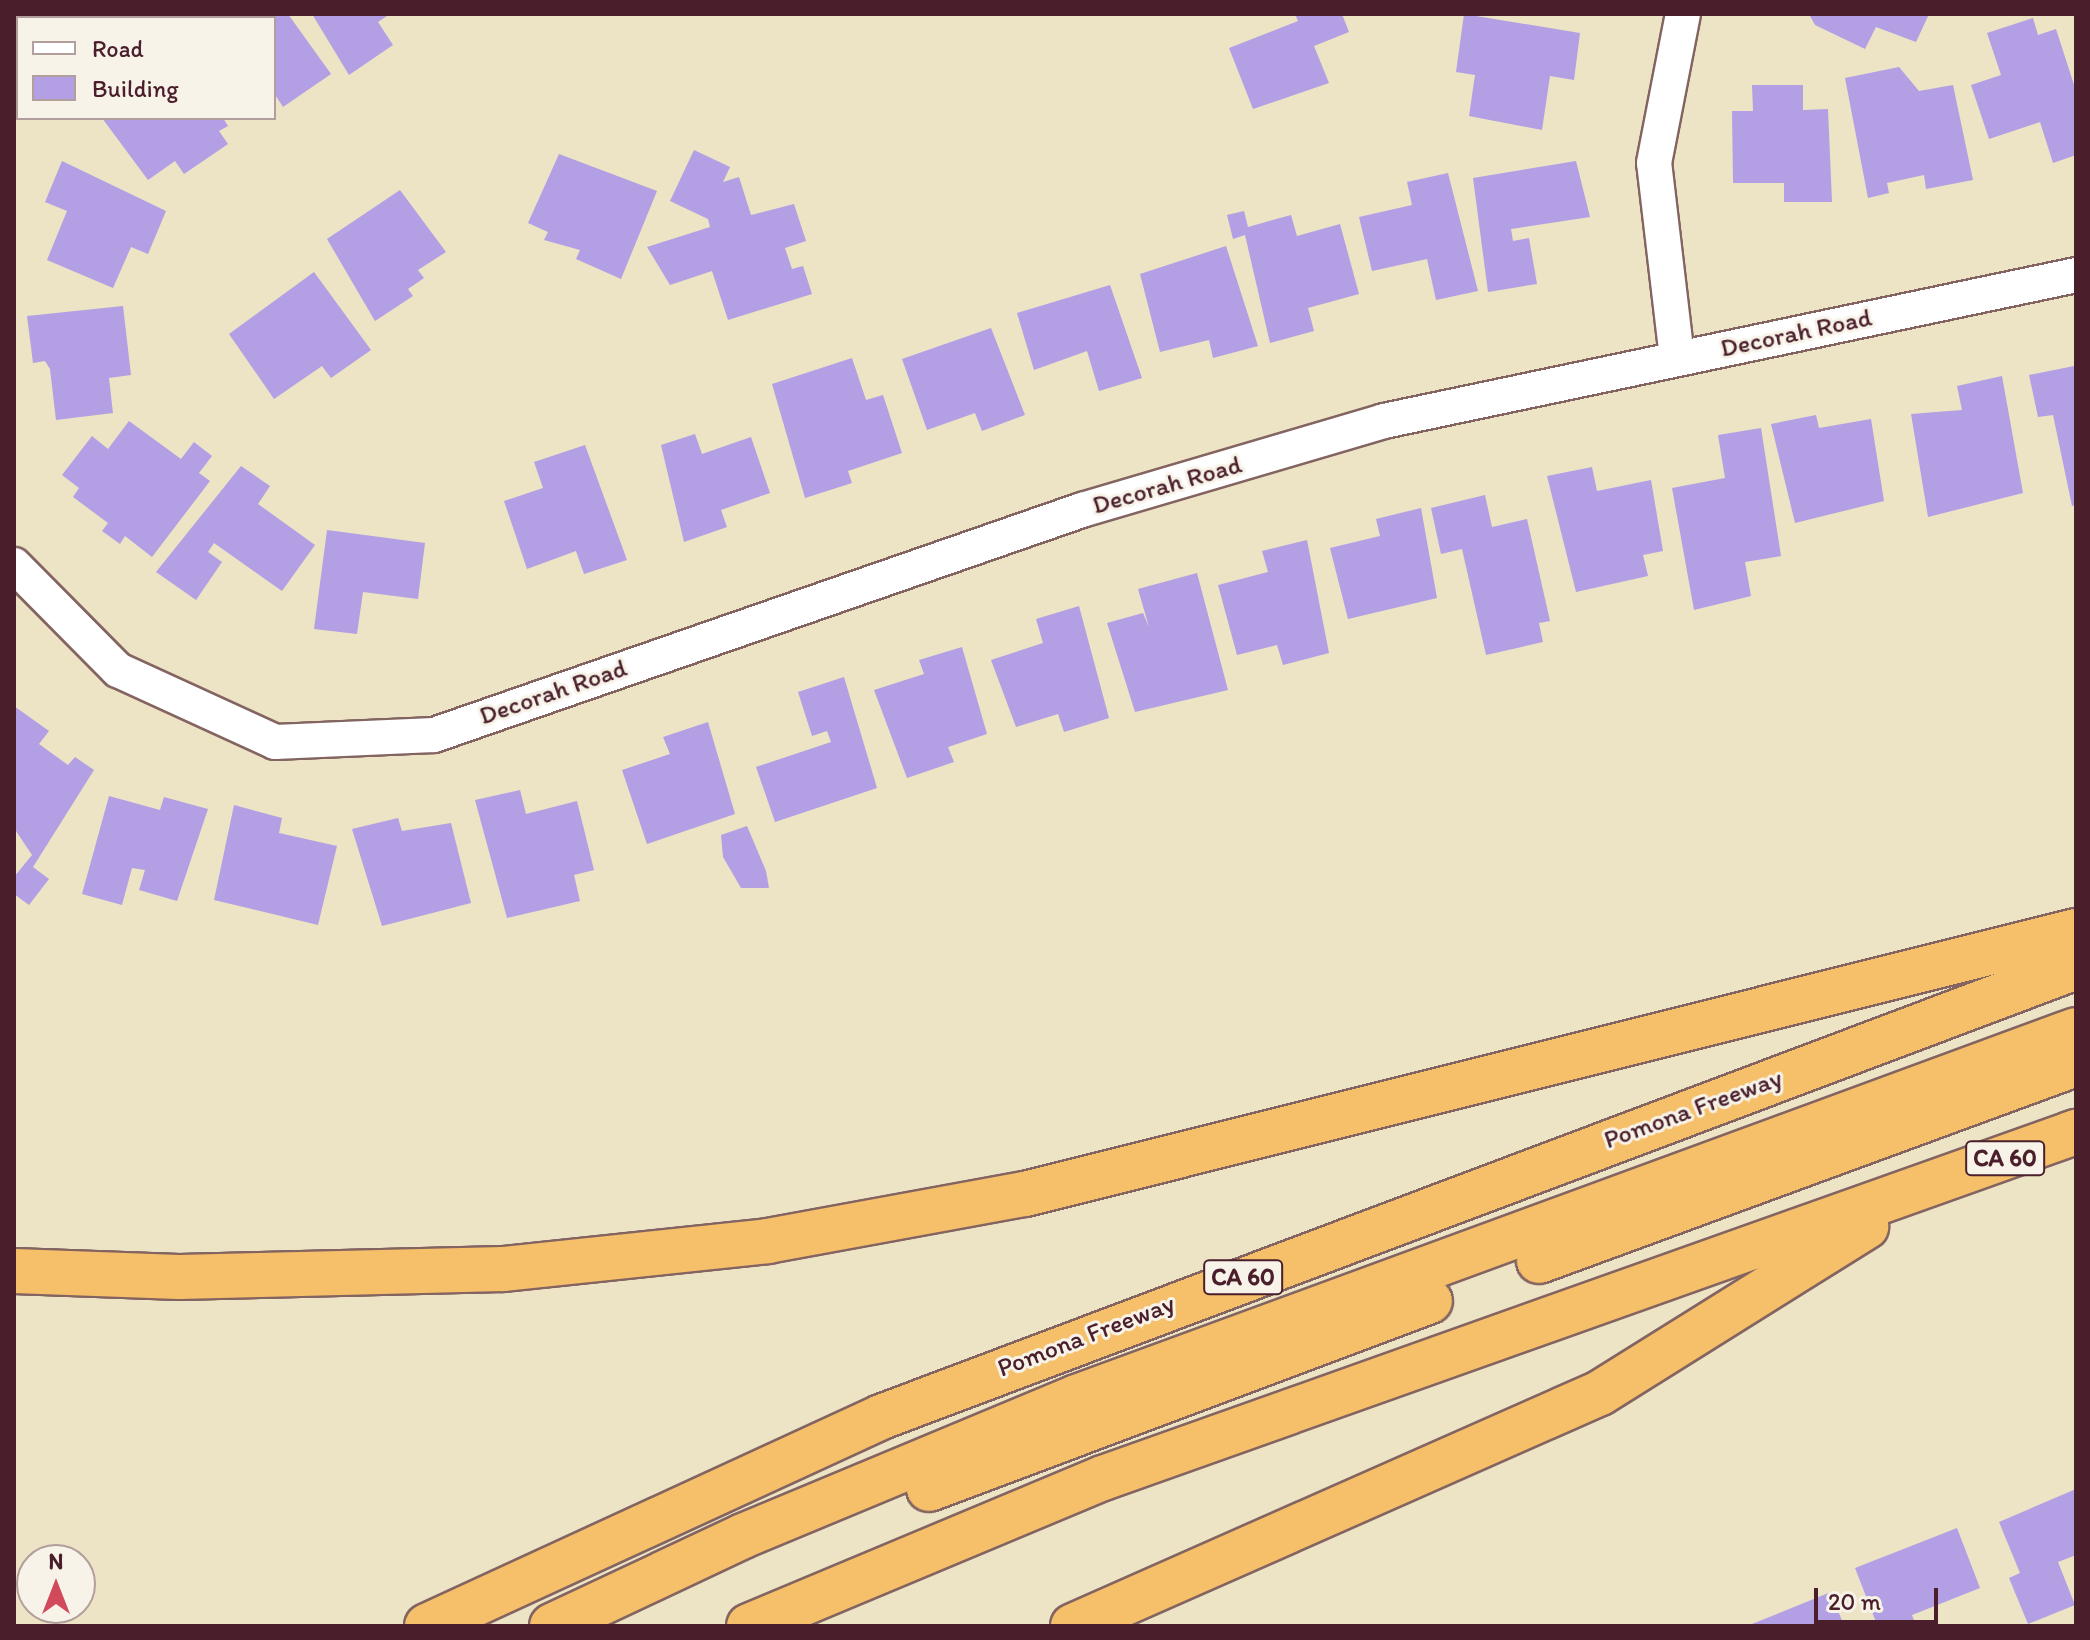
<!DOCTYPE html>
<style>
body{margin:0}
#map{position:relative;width:2090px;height:1640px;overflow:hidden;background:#ede3c5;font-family:Itim,sans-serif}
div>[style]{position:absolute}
.building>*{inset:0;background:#b29fe4}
.roads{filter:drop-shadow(2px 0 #836461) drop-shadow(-2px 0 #836461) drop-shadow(0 2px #836461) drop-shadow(0 -2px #836461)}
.street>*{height:34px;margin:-17px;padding:0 17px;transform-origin:17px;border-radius:17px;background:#fff}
.highway>*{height:44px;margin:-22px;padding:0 22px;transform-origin:22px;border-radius:22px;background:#f6c06b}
span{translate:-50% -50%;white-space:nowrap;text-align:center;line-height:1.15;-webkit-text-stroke:6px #f7f3e8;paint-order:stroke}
.shield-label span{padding:2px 6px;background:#f7f3e8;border:2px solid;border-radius:6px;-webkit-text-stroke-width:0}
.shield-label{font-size:24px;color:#4a1f2b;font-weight:700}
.street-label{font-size:26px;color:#4a1f2b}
.frame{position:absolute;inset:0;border:16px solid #4a1f2b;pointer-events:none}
.legend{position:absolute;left:16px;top:16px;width:260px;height:104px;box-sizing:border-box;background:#f7f3e8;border:2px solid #b29e9c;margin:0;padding:10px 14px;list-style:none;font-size:24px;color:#4a1f2b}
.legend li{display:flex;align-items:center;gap:16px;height:40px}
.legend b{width:40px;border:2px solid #b29e9c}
.north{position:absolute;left:16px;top:1544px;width:80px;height:80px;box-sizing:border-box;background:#f7f3e8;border:2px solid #b29e9c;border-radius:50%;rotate:0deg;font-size:22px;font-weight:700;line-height:32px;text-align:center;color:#4a1f2b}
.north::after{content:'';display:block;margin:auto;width:28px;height:36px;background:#d1495b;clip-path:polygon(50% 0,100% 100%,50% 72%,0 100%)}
.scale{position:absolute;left:1814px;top:1588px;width:124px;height:36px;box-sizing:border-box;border:4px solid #4a1f2b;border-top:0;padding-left:10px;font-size:24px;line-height:28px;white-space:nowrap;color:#4a1f2b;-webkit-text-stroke:6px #f7f3e8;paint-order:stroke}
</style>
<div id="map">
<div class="building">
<div style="clip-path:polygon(259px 14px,288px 14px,331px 74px,283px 107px,274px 93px,274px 18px,253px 18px)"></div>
<div style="clip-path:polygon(312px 14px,390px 14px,378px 22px,393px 45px,349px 75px)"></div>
<div style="clip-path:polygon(1295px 14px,1342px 14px,1349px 32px,1314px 46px,1329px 83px,1253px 109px,1229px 48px,1298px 21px)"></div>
<div style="clip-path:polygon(1464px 14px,1580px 33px,1574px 80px,1550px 76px,1542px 130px,1469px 116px,1475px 75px,1456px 72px)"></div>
<div style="clip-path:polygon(1809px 14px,1929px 14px,1916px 42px,1876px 27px,1865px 49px,1815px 25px)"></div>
<div style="clip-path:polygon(2033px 18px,2038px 35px,2056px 29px,2076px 91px,2076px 155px,2053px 163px,2040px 122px,1989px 139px,1971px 85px,2001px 75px,1987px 33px)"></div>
<div style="clip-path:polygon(1899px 67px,1919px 91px,1953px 85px,1973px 180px,1926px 189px,1924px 175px,1887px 183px,1889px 193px,1868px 198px,1845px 78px)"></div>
<div style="clip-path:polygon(1752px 85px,1803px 85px,1803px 110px,1828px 109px,1832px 202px,1784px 202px,1784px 183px,1733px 183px,1732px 111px,1753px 111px)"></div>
<div style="clip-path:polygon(102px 118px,223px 118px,228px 126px,219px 131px,228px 144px,184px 174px,175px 161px,148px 180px)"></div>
<div style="clip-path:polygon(694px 150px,730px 167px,723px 182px,739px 177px,751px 215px,794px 204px,806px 241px,785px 248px,792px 269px,803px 266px,812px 294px,728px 320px,712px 271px,670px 285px,647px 247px,710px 227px,708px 219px,670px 201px)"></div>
<div style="clip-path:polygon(559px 154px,657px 191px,621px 279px,576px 259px,580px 250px,544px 240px,548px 232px,528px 223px)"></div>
<div style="clip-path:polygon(62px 161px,166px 211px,148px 254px,131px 247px,113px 288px,47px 260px,67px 211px,45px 202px)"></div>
<div style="clip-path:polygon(1576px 161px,1590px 217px,1511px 229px,1513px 241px,1529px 238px,1537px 284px,1488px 292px,1473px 178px)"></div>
<div style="clip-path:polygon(1448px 173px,1478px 291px,1436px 300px,1427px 259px,1372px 271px,1359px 217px,1412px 205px,1407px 182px)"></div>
<div style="clip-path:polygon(400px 190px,446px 252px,418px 270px,424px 278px,408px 289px,413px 296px,375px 321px,327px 239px)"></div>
<div style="clip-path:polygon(1244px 211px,1248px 227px,1291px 215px,1297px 236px,1340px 224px,1359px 294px,1308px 308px,1314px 331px,1270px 343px,1245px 235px,1233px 239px,1227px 215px)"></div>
<div style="clip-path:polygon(1226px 246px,1258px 346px,1213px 358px,1209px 340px,1160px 352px,1140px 274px)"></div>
<div style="clip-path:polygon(314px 272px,371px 350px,331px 378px,322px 366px,274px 399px,229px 334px)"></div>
<div style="clip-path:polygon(1110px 285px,1142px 378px,1099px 391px,1087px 351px,1034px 370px,1017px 313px)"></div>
<div style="clip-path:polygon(123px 306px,131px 375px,109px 378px,113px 413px,56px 420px,50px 369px,45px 361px,33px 363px,27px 316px)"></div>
<div style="clip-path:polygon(991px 328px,1025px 415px,982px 431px,975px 413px,927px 430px,902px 359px)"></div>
<div style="clip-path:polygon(852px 358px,866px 400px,883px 395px,902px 453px,848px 471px,852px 483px,805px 498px,772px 384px)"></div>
<div style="clip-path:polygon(2074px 366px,2076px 505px,2072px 506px,2053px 415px,2038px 417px,2029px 375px)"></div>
<div style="clip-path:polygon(2002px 376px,2023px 493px,1928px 517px,1911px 414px,1962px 410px,1957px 386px)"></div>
<div style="clip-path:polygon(1816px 415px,1819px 428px,1871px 419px,1884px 501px,1795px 523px,1771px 424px)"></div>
<div style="clip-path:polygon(129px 421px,181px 459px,194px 442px,212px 456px,199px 473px,210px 481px,152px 557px,125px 536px,120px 544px,102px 531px,108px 523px,73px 497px,79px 488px,62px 475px,92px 436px,108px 449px)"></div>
<div style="clip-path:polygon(1761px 428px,1781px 556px,1745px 562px,1751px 596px,1694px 610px,1672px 488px,1725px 478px,1718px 435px)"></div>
<div style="clip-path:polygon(695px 434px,702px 454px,751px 437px,770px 493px,721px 510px,727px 527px,684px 542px,661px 445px)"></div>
<div style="clip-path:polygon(585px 445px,627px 560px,584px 574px,576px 551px,527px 569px,504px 501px,543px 488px,534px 462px)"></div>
<div style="clip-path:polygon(241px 466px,270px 486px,258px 504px,315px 545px,282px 591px,214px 543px,208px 552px,222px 562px,196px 600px,156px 572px)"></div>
<div style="clip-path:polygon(1592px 467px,1597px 491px,1651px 480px,1663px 551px,1643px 555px,1648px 576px,1576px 592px,1547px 476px)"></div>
<div style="clip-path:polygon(1485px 495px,1492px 527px,1527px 519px,1550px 621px,1539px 623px,1543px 642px,1486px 655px,1462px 549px,1441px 554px,1431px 508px)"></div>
<div style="clip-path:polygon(1421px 508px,1437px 598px,1348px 619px,1330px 548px,1380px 536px,1376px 519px)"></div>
<div style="clip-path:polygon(327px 530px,425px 543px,418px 599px,363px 592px,357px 634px,314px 629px)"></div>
<div style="clip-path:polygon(1307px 540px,1329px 653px,1283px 665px,1277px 645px,1237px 655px,1218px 585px,1268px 572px,1262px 551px)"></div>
<div style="clip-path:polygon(1197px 573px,1228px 690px,1135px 712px,1107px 623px,1143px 613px,1149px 627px,1138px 589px)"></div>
<div style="clip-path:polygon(1079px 606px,1109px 718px,1064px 732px,1058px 714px,1016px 727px,991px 660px,1043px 643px,1036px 619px)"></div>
<div style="clip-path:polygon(962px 647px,987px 734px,948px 747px,954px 762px,907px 778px,874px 690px,924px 674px,919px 660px)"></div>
<div style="clip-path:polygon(844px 677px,877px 788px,775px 822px,756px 767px,831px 742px,827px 731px,812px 736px,798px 692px)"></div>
<div style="clip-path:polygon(14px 706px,49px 731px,39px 744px,68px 765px,75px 757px,94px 770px,33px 867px,49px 879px,29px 905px,14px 894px,14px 877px,32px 855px,14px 828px)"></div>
<div style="clip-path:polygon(708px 722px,735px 814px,647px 844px,622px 770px,670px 754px,663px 737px)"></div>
<div style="clip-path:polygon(520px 790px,526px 814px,577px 801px,594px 870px,574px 875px,580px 901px,507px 918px,475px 800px)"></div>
<div style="clip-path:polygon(109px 796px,160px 810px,164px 797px,208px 809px,177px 901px,139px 890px,145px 870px,132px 868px,122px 905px,82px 894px)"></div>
<div style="clip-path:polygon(234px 805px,282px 818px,279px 833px,337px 846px,318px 925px,214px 900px)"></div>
<div style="clip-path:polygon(398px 818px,402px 831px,451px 823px,471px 903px,382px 926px,352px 829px)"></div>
<div style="clip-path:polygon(747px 826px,766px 871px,769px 888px,741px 888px,723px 857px,721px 835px)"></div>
<div style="clip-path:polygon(2076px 1489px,2076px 1555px,2058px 1562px,2075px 1605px,2028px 1624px,2009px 1578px,2020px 1573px,1999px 1522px)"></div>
<div style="clip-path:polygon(1957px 1528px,1980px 1588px,1912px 1615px,1916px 1626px,1866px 1626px,1876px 1622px,1855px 1568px)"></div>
<div style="clip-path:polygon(1831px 1592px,1844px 1626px,1747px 1626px)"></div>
</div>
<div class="roads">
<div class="street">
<div style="left:65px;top:18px;width:6px;rotate:-45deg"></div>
<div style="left:14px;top:65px;width:6px;rotate:-45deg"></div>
<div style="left:1677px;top:358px;width:196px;rotate:-96.7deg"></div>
<div style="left:1654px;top:163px;width:152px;rotate:-79deg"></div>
<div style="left:14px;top:565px;width:148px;rotate:45.3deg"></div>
<div style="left:118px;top:670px;width:173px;rotate:24.6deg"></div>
<div style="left:275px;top:742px;width:159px;rotate:-2.5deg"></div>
<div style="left:434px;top:735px;width:686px;rotate:-19.15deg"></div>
<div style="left:1082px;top:510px;width:315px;rotate:-16.4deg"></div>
<div style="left:1384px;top:421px;width:707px;rotate:-11.91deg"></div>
</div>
<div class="highway">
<div style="left:1539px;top:1261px;width:572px;rotate:-20.15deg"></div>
<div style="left:14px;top:1271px;width:165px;rotate:2.1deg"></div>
<div style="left:179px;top:1277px;width:324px;rotate:-1.4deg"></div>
<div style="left:503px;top:1269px;width:266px;rotate:-6deg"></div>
<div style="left:768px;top:1241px;width:261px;rotate:-10.4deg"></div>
<div style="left:1025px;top:1194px;width:1083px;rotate:-14.05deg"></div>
<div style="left:929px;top:1489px;width:535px;rotate:-20.57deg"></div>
<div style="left:427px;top:1626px;width:500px;rotate:-24.7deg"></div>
<div style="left:881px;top:1417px;width:1277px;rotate:-20.63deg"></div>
<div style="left:552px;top:1626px;width:211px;rotate:-25.2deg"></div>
<div style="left:743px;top:1536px;width:362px;rotate:-22.6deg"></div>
<div style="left:1077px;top:1397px;width:1064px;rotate:-20.17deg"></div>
<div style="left:749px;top:1626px;width:384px;rotate:-22.7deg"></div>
<div style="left:1103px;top:1478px;width:1033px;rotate:-19.58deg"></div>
<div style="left:1073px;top:1626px;width:576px;rotate:-23.85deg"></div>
<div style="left:1600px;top:1393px;width:314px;rotate:-32deg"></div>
</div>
</div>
<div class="shield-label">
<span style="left:2005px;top:1158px">CA 60</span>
<span style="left:1243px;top:1277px">CA 60</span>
</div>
<div class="street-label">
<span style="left:1796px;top:333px;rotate:-12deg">Decorah Road</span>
<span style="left:1167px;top:485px;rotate:-16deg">Decorah Road</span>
<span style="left:553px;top:692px;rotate:-19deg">Decorah Road</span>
<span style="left:1693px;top:1109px;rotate:-20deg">Pomona Freeway</span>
<span style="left:1086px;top:1336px;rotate:-21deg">Pomona Freeway</span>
</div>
<div class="frame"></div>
<ul class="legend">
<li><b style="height:10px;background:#fff"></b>Road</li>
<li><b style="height:22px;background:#b29fe4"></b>Building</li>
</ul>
<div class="north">N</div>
<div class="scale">20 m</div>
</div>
